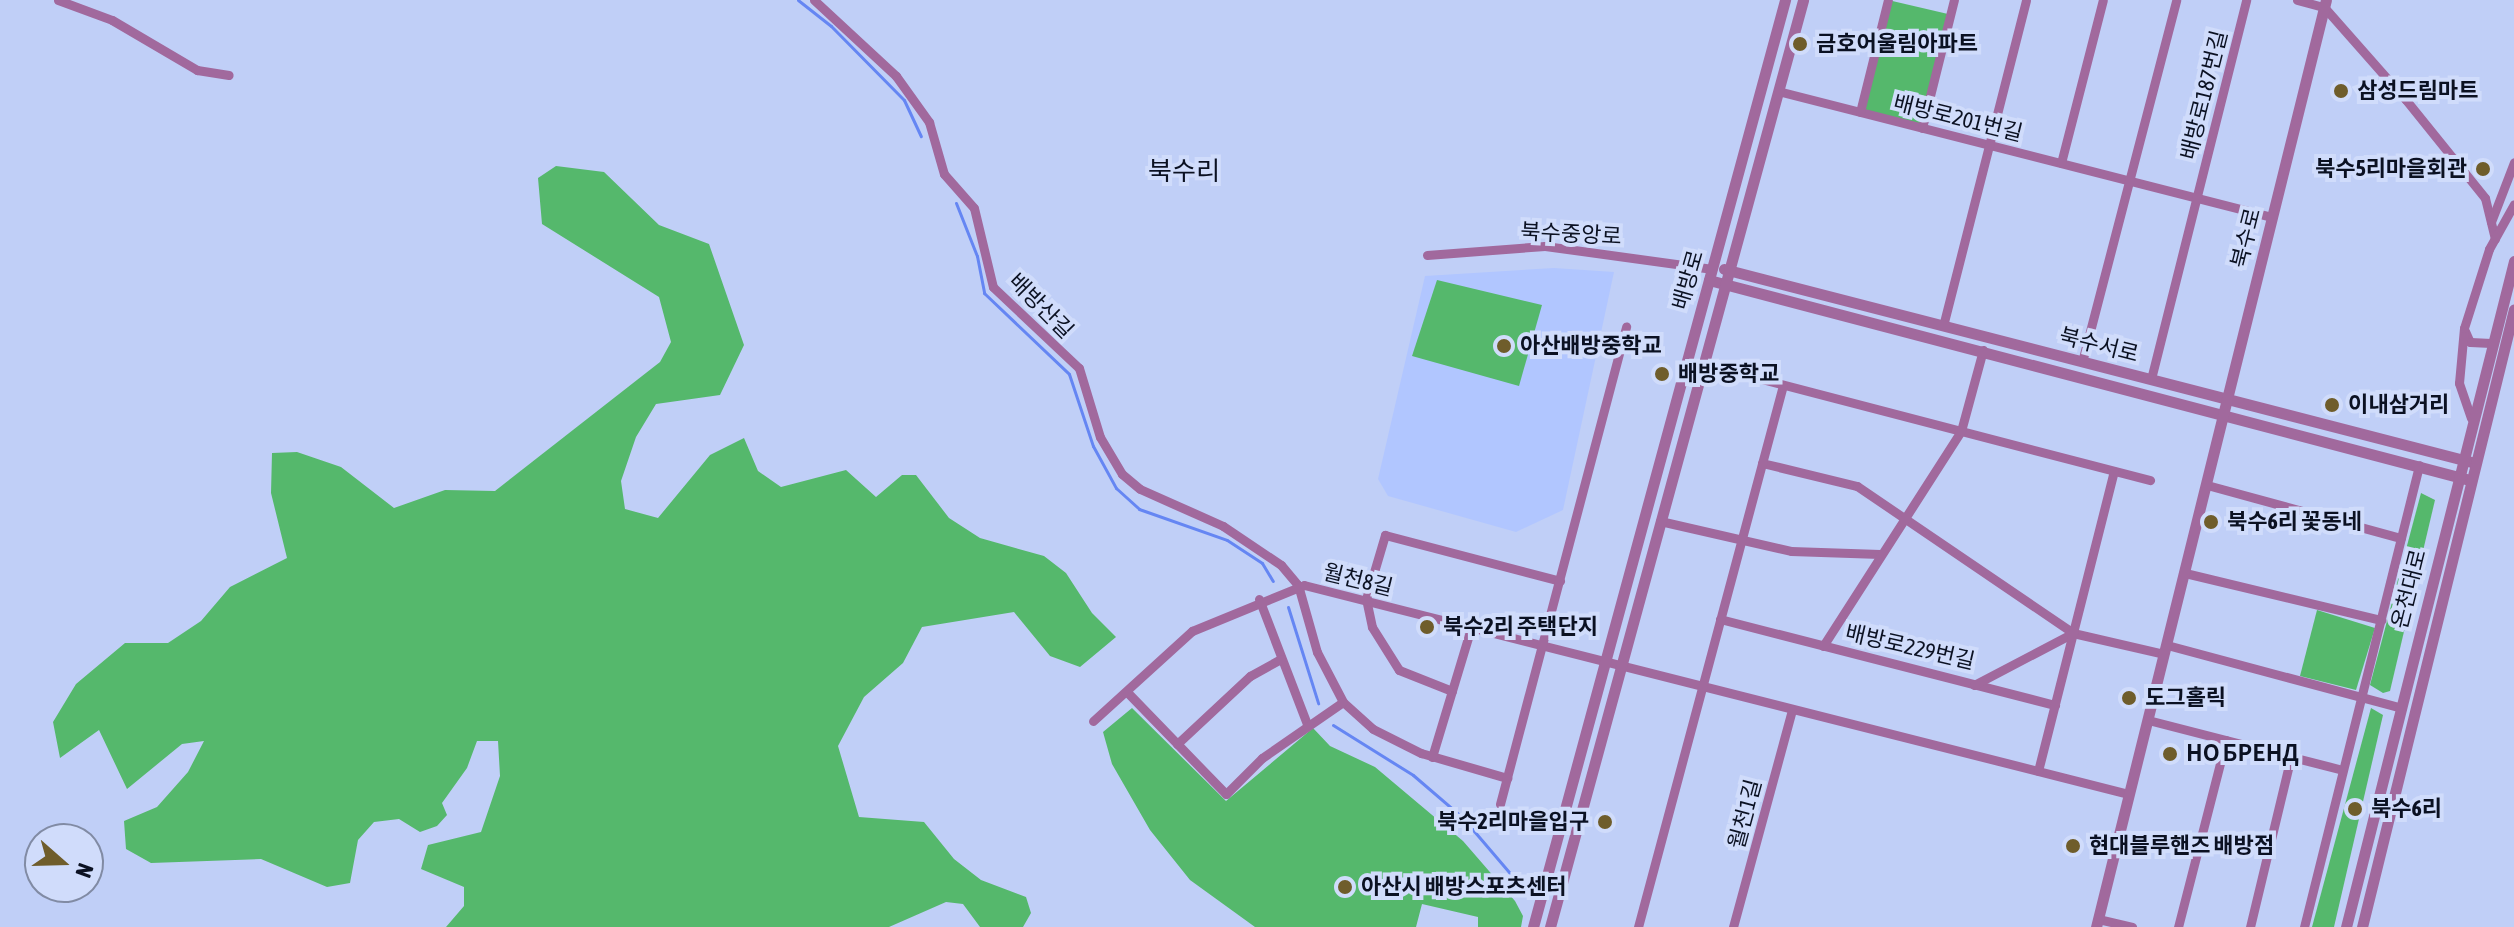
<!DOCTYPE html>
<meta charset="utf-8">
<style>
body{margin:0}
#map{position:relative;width:2514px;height:927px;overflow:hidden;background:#c0cff7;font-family:"Asap Condensed","Noto Sans KR",sans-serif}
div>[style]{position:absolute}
.built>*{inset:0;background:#b1c6ff}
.green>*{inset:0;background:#55b86c}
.stream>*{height:3px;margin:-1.5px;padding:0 1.5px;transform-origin:1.5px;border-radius:1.5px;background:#6586f3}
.minor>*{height:9px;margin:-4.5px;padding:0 4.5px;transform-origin:4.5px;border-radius:4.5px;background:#a1699d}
.tertiary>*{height:11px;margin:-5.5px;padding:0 5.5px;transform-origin:5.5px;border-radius:5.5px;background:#a1699d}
.dots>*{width:22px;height:22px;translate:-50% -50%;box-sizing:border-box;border:4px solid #d0dcfb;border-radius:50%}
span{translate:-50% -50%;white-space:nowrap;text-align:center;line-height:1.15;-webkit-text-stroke:8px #d0dcfb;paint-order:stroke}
.poi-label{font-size:22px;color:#0b1122;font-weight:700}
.left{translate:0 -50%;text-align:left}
.right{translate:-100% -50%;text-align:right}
.street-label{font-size:22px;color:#0b1122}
.quarter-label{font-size:26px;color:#0b1122}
.north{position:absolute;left:24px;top:823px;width:80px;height:80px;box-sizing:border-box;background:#d0dcfb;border:2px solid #818ba4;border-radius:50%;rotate:110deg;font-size:22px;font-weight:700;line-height:32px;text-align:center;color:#0b1122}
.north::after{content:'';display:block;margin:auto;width:28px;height:36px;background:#6f5d2b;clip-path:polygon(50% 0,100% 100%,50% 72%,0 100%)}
</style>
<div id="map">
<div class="built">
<div style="clip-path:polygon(1554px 268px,1614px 272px,1563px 510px,1516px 532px,1388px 496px,1378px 479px,1425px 276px)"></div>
</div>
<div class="green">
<div style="clip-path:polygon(1888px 0,1948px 14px,1919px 130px,1859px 114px)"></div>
<div style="clip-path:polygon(556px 166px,604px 172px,659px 225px,709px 244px,744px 345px,720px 395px,656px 404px,636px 437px,621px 481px,625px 509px,658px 518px,710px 455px,744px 438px,758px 471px,781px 487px,846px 470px,876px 497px,902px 475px,916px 475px,949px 518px,980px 538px,1044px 556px,1066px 573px,1092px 613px,1116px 637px,1080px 667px,1050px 656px,1014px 612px,922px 627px,903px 663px,864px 697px,838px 746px,859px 817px,924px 822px,954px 859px,981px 880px,1026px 897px,1031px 913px,1023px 927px,980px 927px,963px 904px,946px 902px,889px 927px,446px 927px,464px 906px,464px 887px,421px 869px,428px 845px,481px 832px,500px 776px,498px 741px,477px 741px,467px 768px,442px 803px,447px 815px,437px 826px,420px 832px,399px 819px,374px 822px,358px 840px,350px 883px,327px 887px,261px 859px,151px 863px,126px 849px,124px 821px,157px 807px,188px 772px,204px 741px,182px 744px,127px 789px,99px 730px,60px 758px,53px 722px,76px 684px,125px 643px,168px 643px,201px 621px,230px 587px,287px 558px,271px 493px,272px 453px,297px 452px,341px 467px,394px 508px,445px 490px,495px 491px,660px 362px,671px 342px,659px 297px,542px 224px,538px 178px)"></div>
<div style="clip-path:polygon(1437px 280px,1542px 305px,1519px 386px,1412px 356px)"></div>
<div style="clip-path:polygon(2421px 493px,2435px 500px,2390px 691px,2383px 693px,2370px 685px)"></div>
<div style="clip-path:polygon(2317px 610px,2375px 628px,2356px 690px,2300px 676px)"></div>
<div style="clip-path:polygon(1132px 708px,1226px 801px,1313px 728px,1330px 746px,1375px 767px,1463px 841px,1515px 901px,1523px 916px,1521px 927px,1478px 927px,1478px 917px,1422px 904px,1416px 927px,1255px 927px,1190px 880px,1150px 830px,1112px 764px,1103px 732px)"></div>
<div style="clip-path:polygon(2371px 708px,2383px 715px,2334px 927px,2312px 927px)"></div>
</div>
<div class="stream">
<div style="left:798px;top:0;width:42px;rotate:38.2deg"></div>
<div style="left:831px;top:26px;width:104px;rotate:45.4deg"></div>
<div style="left:904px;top:100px;width:40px;rotate:65deg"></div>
<div style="left:956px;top:203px;width:57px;rotate:68.4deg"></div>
<div style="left:977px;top:256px;width:38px;rotate:79deg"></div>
<div style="left:984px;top:293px;width:117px;rotate:43.6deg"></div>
<div style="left:1069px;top:374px;width:76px;rotate:71.6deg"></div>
<div style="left:1093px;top:446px;width:48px;rotate:61.3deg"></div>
<div style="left:1116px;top:488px;width:31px;rotate:42deg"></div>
<div style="left:1139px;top:509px;width:93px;rotate:19.4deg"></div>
<div style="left:1227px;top:540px;width:42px;rotate:33.3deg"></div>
<div style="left:1262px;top:563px;width:21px;rotate:59deg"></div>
<div style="left:1288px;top:607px;width:101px;rotate:72.6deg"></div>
<div style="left:1333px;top:725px;width:94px;rotate:32deg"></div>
<div style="left:1413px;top:775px;width:65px;rotate:40.6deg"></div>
<div style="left:1462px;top:817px;width:91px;rotate:49.5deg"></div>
</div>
<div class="minor">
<div style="left:58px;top:0;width:58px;rotate:20.3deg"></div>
<div style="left:112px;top:20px;width:99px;rotate:30.5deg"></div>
<div style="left:197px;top:70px;width:32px;rotate:9deg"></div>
<div style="left:814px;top:0;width:112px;rotate:42.8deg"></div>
<div style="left:896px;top:76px;width:57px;rotate:54.3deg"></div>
<div style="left:929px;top:122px;width:54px;rotate:73.9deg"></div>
<div style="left:944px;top:174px;width:45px;rotate:48.6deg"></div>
<div style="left:974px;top:208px;width:81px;rotate:76.5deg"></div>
<div style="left:993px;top:287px;width:118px;rotate:43.3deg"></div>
<div style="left:1079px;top:368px;width:72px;rotate:73.1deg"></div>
<div style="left:1100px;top:437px;width:43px;rotate:59.3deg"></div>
<div style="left:1122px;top:474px;width:23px;rotate:40deg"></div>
<div style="left:1140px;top:489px;width:91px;rotate:24deg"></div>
<div style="left:1223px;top:526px;width:70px;rotate:33.9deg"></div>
<div style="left:1281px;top:565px;width:26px;rotate:50deg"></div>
<div style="left:1298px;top:585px;width:70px;rotate:74.2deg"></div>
<div style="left:1317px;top:652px;width:56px;rotate:62.5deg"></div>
<div style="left:1343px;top:702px;width:40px;rotate:42deg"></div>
<div style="left:1373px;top:729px;width:54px;rotate:26.6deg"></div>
<div style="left:1421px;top:753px;width:90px;rotate:16.2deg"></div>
<div style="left:2297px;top:0;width:28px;rotate:15deg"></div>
<div style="left:2324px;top:7px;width:124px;rotate:48.6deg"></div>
<div style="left:2406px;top:100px;width:126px;rotate:51.1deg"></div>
<div style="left:2485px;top:198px;width:42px;rotate:76.3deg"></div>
<div style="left:1778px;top:91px;width:510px;rotate:14.31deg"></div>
<div style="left:1860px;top:112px;width:115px;rotate:-76deg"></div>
<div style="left:1922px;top:128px;width:132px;rotate:-76deg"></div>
<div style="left:2061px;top:163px;width:168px;rotate:-75.6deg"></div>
<div style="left:2491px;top:222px;width:64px;rotate:-69deg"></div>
<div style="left:1427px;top:255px;width:118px;rotate:-4.4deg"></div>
<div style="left:1545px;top:246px;width:169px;rotate:7.8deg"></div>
<div style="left:1943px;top:326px;width:336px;rotate:-75.7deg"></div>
<div style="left:2465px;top:331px;width:12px;rotate:66deg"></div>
<div style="left:2470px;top:342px;width:21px;rotate:3deg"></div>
<div style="left:2082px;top:362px;width:374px;rotate:-75.4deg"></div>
<div style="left:1704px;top:364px;width:461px;rotate:14.6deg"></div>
<div style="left:2151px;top:379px;width:391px;rotate:-75.9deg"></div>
<div style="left:2471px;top:418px;width:37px;rotate:-109deg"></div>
<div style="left:2459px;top:383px;width:55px;rotate:-84.8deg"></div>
<div style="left:2464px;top:328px;width:83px;rotate:-72.4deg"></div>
<div style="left:2489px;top:249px;width:51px;rotate:-60.9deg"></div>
<div style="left:1762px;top:463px;width:98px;rotate:13.6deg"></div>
<div style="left:1857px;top:486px;width:261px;rotate:34.2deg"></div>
<div style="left:2073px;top:633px;width:93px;rotate:13deg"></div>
<div style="left:2207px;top:485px;width:201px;rotate:15.3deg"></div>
<div style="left:1660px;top:521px;width:134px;rotate:12.9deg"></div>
<div style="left:1791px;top:551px;width:89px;rotate:1.9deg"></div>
<div style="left:2185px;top:573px;width:202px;rotate:13.5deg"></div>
<div style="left:1259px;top:599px;width:134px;rotate:69deg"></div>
<div style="left:1720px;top:619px;width:346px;rotate:14.4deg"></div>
<div style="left:2167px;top:645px;width:240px;rotate:15deg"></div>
<div style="left:1823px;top:646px;width:255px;rotate:-57.3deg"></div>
<div style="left:1961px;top:431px;width:84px;rotate:-74.8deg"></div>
<div style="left:1974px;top:685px;width:112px;rotate:-27.7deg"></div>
<div style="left:1452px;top:691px;width:57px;rotate:-158.4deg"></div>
<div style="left:1399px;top:670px;width:51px;rotate:-122.1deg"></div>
<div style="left:1372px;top:627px;width:29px;rotate:-102deg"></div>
<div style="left:1366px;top:599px;width:67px;rotate:-73.5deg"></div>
<div style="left:1385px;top:535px;width:181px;rotate:14.7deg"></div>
<div style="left:1127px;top:692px;width:142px;rotate:45.9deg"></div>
<div style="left:1226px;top:794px;width:51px;rotate:-45deg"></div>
<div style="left:1262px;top:758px;width:98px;rotate:-34.7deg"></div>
<div style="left:2148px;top:720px;width:201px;rotate:14.4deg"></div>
<div style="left:1093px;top:721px;width:134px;rotate:-42.3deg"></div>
<div style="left:1192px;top:631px;width:121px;rotate:-22.3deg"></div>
<div style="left:1304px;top:585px;width:851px;rotate:14.22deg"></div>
<div style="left:1177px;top:744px;width:100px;rotate:-43deg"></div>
<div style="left:1250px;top:676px;width:35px;rotate:-29deg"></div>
<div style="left:1432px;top:757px;width:135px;rotate:-73.2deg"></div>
<div style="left:2038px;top:771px;width:309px;rotate:-75.8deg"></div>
<div style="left:1500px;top:804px;width:494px;rotate:-75.2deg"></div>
<div style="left:2098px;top:919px;width:35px;rotate:13deg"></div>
<div style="left:1638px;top:927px;width:561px;rotate:-75.02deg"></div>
<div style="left:1733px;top:927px;width:225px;rotate:-74.8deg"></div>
<div style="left:2178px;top:927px;width:193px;rotate:-75.6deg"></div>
<div style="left:2250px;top:927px;width:176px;rotate:-76.5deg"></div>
<div style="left:2304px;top:927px;width:476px;rotate:-76deg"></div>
</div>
<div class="tertiary">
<div style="left:1724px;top:269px;width:776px;rotate:14.48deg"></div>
<div style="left:1709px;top:280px;width:787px;rotate:14.73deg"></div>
<div style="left:1533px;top:927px;width:961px;rotate:-74.79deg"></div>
<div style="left:1550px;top:927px;width:961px;rotate:-74.73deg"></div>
<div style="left:2096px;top:927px;width:955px;rotate:-76.07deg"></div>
<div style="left:2346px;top:927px;width:687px;rotate:-75.84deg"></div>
<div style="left:2362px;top:927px;width:636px;rotate:-76.18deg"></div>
</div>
<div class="dots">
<div style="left:1800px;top:44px;background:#6f5d2b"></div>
<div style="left:2341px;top:91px;background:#6f5d2b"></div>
<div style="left:2483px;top:169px;background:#6f5d2b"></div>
<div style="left:1504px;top:346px;background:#6f5d2b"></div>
<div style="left:1662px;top:374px;background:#6f5d2b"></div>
<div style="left:2332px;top:405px;background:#6f5d2b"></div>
<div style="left:2211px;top:522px;background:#6f5d2b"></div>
<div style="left:1427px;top:627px;background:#6f5d2b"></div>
<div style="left:2129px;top:698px;background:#6f5d2b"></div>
<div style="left:2170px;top:754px;background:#6f5d2b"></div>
<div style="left:2355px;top:809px;background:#6f5d2b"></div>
<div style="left:1605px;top:822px;background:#6f5d2b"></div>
<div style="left:2073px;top:846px;background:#6f5d2b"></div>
<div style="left:1345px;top:887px;background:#6f5d2b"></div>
</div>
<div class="poi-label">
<span class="left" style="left:1816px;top:44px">금호어울림아파트</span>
<span class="left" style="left:2357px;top:91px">삼성드림마트</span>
<span class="right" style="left:2467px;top:169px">북수5리마을회관</span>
<span class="left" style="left:1520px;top:346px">아산배방중학교</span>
<span class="left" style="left:1678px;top:374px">배방중학교</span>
<span class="left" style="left:2348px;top:405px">이내삼거리</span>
<span class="left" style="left:2227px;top:522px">북수6리 꽃동네</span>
<span class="left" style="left:1443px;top:627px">북수2리 주택단지</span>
<span class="left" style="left:2145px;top:698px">도그홀릭</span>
<span class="left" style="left:2186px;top:754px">НО БРЕНД</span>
<span class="left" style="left:2371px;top:809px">북수6리</span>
<span class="right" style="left:1589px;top:822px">북수2리마을입구</span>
<span class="left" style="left:2089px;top:846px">현대블루핸즈 배방점</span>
<span class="left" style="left:1361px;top:887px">아산시 배방스포츠센터</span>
</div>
<div class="street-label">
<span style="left:2204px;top:95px;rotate:-76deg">배방로187번길</span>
<span style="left:1958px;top:118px;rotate:14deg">배방로201번길</span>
<span style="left:1571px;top:234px;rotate:3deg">북수중앙로</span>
<span style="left:2246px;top:238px;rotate:-76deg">북수로</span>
<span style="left:1688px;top:280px;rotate:-74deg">배방로</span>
<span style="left:1041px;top:306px;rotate:45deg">배방산길</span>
<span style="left:2099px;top:345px;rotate:14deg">북수서로</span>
<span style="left:1358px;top:580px;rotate:14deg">월천8길</span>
<span style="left:2409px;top:589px;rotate:-76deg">온천대로</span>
<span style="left:1910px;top:647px;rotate:13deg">배방로229번길</span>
<span style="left:1745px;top:814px;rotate:-75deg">월천1길</span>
</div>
<div class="quarter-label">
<span style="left:1184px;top:172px">북수리</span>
</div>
<div class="north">N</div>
</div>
